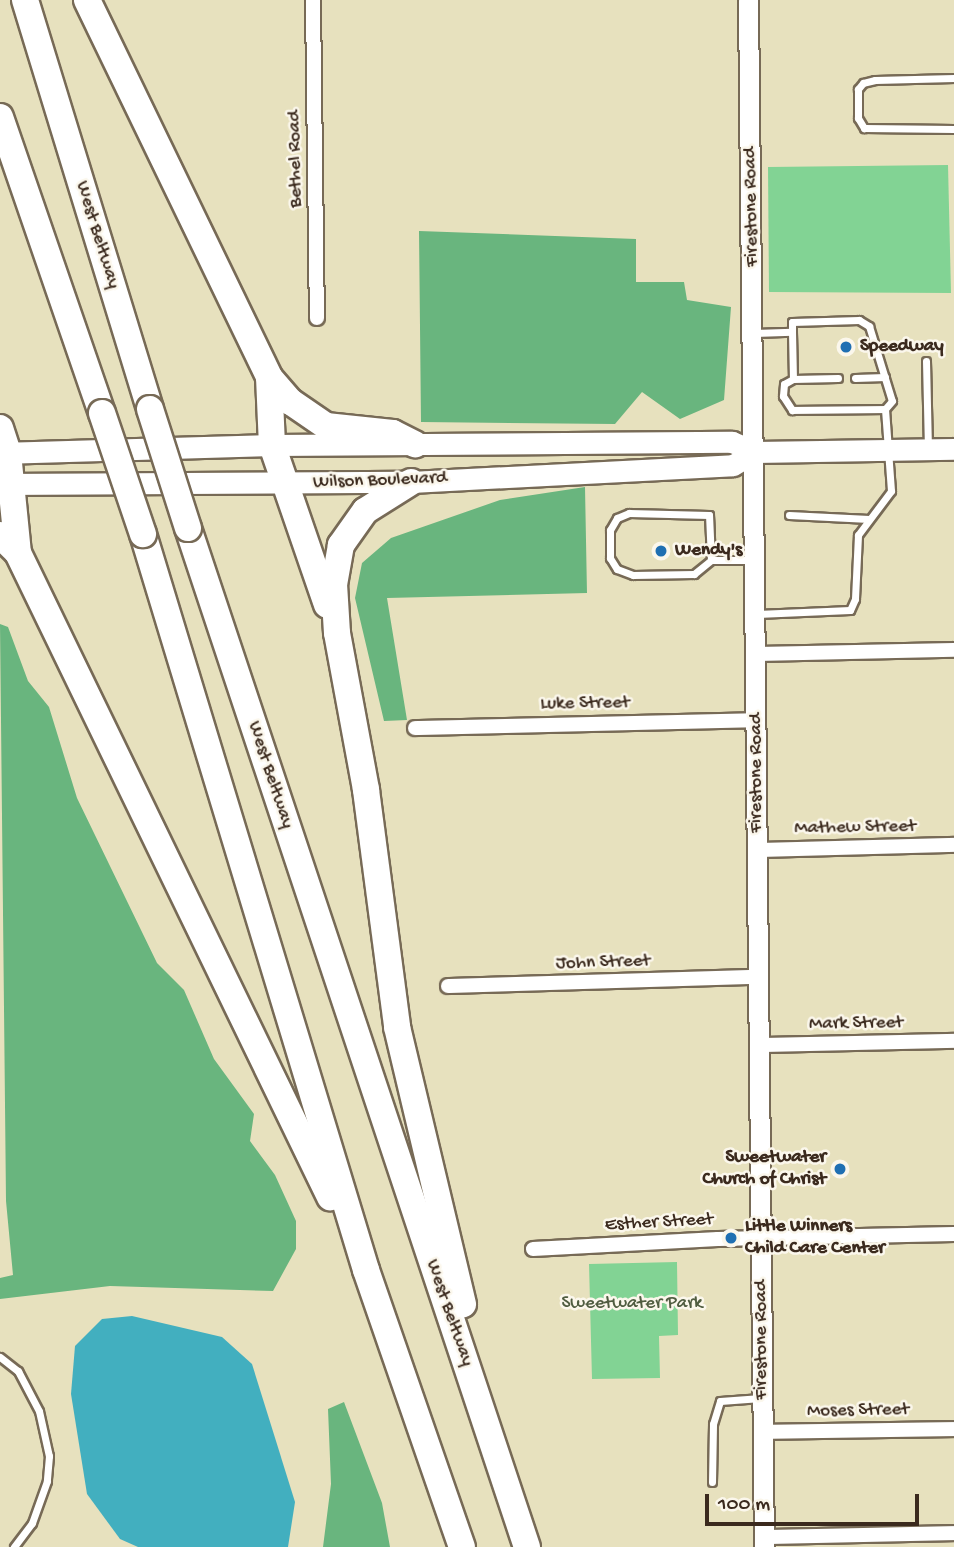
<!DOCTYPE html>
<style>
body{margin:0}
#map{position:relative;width:954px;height:1547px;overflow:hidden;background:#e7e1be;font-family:"Gochi Hand",sans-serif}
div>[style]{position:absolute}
.green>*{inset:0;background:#82d394}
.forest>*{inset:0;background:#69b57e}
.water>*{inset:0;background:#42afbf}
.roads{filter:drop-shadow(2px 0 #776a56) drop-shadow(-2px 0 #776a56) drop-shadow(0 2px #776a56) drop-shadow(0 -2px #776a56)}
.service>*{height:7px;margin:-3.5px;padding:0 3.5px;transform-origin:3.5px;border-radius:3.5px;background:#fff}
.minor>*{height:14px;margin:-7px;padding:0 7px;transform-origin:7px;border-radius:7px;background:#fff}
.tertiary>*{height:19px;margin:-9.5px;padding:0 9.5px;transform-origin:9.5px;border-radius:9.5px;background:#fff}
.secondary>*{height:21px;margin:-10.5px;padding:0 10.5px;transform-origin:10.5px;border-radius:10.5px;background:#fff}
.motorway>*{height:26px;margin:-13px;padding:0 13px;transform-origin:13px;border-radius:13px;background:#fff}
.bridges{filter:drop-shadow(2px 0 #776a56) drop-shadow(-2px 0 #776a56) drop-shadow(0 2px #776a56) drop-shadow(0 -2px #776a56)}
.motorway-bridge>*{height:26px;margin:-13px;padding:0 13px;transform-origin:13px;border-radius:13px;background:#fff}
.dots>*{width:19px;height:19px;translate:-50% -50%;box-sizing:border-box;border:4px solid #fbf7ec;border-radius:50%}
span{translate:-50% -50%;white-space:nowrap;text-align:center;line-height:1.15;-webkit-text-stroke:5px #fbf7ec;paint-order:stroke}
.street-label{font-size:19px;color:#3b2a1e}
.poi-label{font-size:19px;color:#3b2a1e;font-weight:700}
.left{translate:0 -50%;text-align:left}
.right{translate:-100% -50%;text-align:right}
.park-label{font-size:19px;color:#505d41}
.scale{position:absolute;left:705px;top:1494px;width:214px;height:32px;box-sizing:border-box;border:4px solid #3b2a1e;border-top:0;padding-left:9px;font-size:21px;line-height:24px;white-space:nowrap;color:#3b2a1e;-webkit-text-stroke:5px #fbf7ec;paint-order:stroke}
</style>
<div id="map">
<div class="green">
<div style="clip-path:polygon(948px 165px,951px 293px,769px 292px,768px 167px)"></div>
<div style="clip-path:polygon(677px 1262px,678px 1335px,659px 1336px,660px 1378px,592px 1379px,589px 1264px)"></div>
</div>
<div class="forest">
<div style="clip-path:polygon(419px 231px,636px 239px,636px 282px,684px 282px,687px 300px,731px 307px,724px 400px,680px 419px,642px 392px,615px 424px,421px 422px)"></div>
<div style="clip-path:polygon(585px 487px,587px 593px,387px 598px,407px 720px,384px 721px,355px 598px,362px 563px,391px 538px,500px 500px)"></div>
<div style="clip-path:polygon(0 624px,8px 627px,28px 681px,49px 707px,77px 798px,157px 963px,184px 990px,214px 1059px,254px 1114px,250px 1141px,275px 1175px,296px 1221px,296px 1249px,273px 1291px,110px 1286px,0 1299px,0 1278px,13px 1275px,6px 1201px)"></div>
<div style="clip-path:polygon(344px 1402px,382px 1503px,390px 1547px,323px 1547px,331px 1484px,328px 1409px)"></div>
</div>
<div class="water">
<div style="clip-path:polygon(132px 1316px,222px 1337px,252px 1364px,295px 1502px,288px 1547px,138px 1547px,120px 1539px,87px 1494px,71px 1394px,75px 1346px,102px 1319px)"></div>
</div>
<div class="roads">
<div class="service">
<div style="left:954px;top:78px;width:79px;rotate:178.5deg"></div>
<div style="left:875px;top:80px;width:12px;rotate:166deg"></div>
<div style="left:863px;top:83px;width:8px;rotate:130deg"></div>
<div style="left:858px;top:89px;width:29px;rotate:90deg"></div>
<div style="left:858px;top:118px;width:12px;rotate:59deg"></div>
<div style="left:864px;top:128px;width:90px;rotate:0.6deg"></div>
<div style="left:792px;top:332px;width:47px;rotate:88.8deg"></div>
<div style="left:793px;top:379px;width:45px;rotate:-1.3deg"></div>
<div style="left:754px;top:333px;width:38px;rotate:-2deg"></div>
<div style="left:792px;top:332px;width:10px;rotate:-90deg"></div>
<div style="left:792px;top:322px;width:67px;rotate:-1.7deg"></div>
<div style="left:859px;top:320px;width:12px;rotate:31deg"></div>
<div style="left:869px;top:326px;width:78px;rotate:73deg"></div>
<div style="left:892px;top:401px;width:11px;rotate:131deg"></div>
<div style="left:885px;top:409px;width:82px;rotate:85.8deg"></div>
<div style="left:891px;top:491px;width:55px;rotate:126.9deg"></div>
<div style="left:858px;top:535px;width:64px;rotate:92.7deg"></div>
<div style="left:855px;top:599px;width:12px;rotate:114deg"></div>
<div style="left:850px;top:610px;width:93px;rotate:177.5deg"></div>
<div style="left:926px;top:361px;width:85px;rotate:88.7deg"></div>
<div style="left:855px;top:378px;width:30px;rotate:-2deg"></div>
<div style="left:793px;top:379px;width:10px;rotate:151deg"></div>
<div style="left:784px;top:384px;width:12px;rotate:95deg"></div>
<div style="left:783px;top:396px;width:17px;rotate:57deg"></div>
<div style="left:792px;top:410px;width:93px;rotate:-0.6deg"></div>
<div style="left:789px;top:515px;width:80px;rotate:2.9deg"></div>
<div style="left:711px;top:560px;width:45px;rotate:-92.5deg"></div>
<div style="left:709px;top:515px;width:80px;rotate:-178.6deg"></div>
<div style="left:629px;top:513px;width:13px;rotate:157deg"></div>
<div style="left:617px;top:518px;width:14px;rotate:120deg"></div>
<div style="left:610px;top:530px;width:28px;rotate:90deg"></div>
<div style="left:610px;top:558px;width:13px;rotate:58deg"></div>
<div style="left:617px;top:569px;width:17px;rotate:21deg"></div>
<div style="left:633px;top:575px;width:61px;rotate:-0.9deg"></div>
<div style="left:694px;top:574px;width:22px;rotate:-39deg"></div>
<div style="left:711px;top:560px;width:42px"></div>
<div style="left:0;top:1357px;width:23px;rotate:38deg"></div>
<div style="left:18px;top:1371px;width:45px;rotate:62.3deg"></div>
<div style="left:39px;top:1411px;width:46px;rotate:77.5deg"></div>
<div style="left:49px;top:1456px;width:25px;rotate:95deg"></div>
<div style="left:47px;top:1481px;width:45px;rotate:109.7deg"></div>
<div style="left:32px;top:1523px;width:30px;rotate:127deg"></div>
<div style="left:712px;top:1482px;width:58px;rotate:-89deg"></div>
<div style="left:713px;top:1424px;width:24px;rotate:-73deg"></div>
<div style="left:720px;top:1401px;width:41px;rotate:-4.2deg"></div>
</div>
<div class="minor">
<div style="left:313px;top:0;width:318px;rotate:89.3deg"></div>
<div style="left:757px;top:654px;width:197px;rotate:-1.2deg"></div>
<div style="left:415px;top:728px;width:342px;rotate:-1.3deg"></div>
<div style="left:757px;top:850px;width:197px;rotate:-1.5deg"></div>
<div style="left:448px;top:986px;width:311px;rotate:-1.7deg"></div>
<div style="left:759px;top:1045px;width:195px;rotate:-1.2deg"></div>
<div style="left:533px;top:1249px;width:185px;rotate:-3.1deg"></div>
<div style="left:718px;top:1239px;width:236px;rotate:-1.2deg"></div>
<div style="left:762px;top:1432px;width:192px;rotate:-0.9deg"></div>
<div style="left:764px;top:1537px;width:190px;rotate:-1.2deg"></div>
</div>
<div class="tertiary">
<div style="left:748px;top:0;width:1547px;rotate:89.41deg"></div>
</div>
<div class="secondary">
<div style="left:0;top:453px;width:272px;rotate:-1.7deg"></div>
<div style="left:272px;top:445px;width:460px;rotate:-0.4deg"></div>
<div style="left:732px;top:442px;width:25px;rotate:23deg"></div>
<div style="left:755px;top:452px;width:199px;rotate:-0.9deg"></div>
<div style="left:0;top:484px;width:411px;rotate:-0.3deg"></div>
<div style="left:411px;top:482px;width:322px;rotate:-3deg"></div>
<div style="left:733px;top:465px;width:26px;rotate:-31deg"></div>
</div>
<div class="motorway">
<div style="left:25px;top:0;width:428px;rotate:73deg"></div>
<div style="left:87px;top:0;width:419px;rotate:64.2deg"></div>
<div style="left:269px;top:377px;width:68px;rotate:87.5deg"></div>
<div style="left:272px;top:445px;width:169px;rotate:71deg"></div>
<div style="left:0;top:117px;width:313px;rotate:71deg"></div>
<div style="left:269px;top:377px;width:33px;rotate:49deg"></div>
<div style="left:291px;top:402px;width:42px;rotate:34.4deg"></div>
<div style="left:326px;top:426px;width:67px;rotate:6deg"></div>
<div style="left:393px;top:433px;width:25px;rotate:27deg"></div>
<div style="left:0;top:428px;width:26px;rotate:72deg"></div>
<div style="left:8px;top:453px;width:100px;rotate:84.3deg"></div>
<div style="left:411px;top:482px;width:54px;rotate:147.8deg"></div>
<div style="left:365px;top:511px;width:42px;rotate:125.2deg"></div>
<div style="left:341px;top:545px;width:40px;rotate:100deg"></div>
<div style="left:334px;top:584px;width:49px;rotate:86.5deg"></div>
<div style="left:337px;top:633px;width:160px;rotate:79.5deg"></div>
<div style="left:366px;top:790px;width:239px;rotate:82.5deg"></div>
<div style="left:397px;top:1027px;width:285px;rotate:76.6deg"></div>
<div style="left:188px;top:528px;width:1074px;rotate:71.6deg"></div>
<div style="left:143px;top:534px;width:769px;rotate:73.14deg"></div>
<div style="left:366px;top:1270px;width:293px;rotate:70.9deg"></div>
<div style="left:0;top:535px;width:25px;rotate:45deg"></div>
<div style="left:18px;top:553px;width:716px;rotate:64.15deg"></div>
</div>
</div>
<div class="bridges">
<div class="motorway-bridge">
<div style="left:150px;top:409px;width:125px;rotate:72.3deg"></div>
<div style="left:102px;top:413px;width:128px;rotate:71.3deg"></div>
</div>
</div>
<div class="dots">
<div style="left:846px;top:347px;background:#1f6fb2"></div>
<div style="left:661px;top:551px;background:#1f6fb2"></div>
<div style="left:840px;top:1169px;background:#1f6fb2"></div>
<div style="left:731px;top:1238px;background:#1f6fb2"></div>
</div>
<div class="street-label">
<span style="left:296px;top:159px;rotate:-91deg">Bethel Road</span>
<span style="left:752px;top:207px;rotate:-91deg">Firestone Road</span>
<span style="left:97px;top:235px;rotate:73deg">West Beltway</span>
<span style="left:380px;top:481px;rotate:-2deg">Wilson Boulevard</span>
<span style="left:585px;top:704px;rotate:-1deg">Luke Street</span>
<span style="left:757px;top:773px;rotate:-90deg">Firestone Road</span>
<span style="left:270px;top:775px;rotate:72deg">West Beltway</span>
<span style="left:855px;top:828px;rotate:-1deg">Mathew Street</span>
<span style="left:603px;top:963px;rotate:-2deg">John Street</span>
<span style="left:856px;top:1024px;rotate:-1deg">Mark Street</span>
<span style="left:659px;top:1223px;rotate:-3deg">Esther Street</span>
<span style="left:449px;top:1313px;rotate:71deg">West Beltway</span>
<span style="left:762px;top:1340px;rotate:-90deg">Firestone Road</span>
<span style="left:858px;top:1411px;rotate:-1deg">Moses Street</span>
</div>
<div class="poi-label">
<span class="left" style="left:860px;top:347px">Speedway</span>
<span class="left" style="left:675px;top:551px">Wendy's</span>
<span class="right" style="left:826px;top:1169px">Sweetwater<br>Church of Christ</span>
<span class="left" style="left:745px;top:1238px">Little Winners<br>Child Care Center</span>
</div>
<div class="park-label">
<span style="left:632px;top:1304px">Sweetwater Park</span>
</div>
<div class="scale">100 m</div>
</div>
